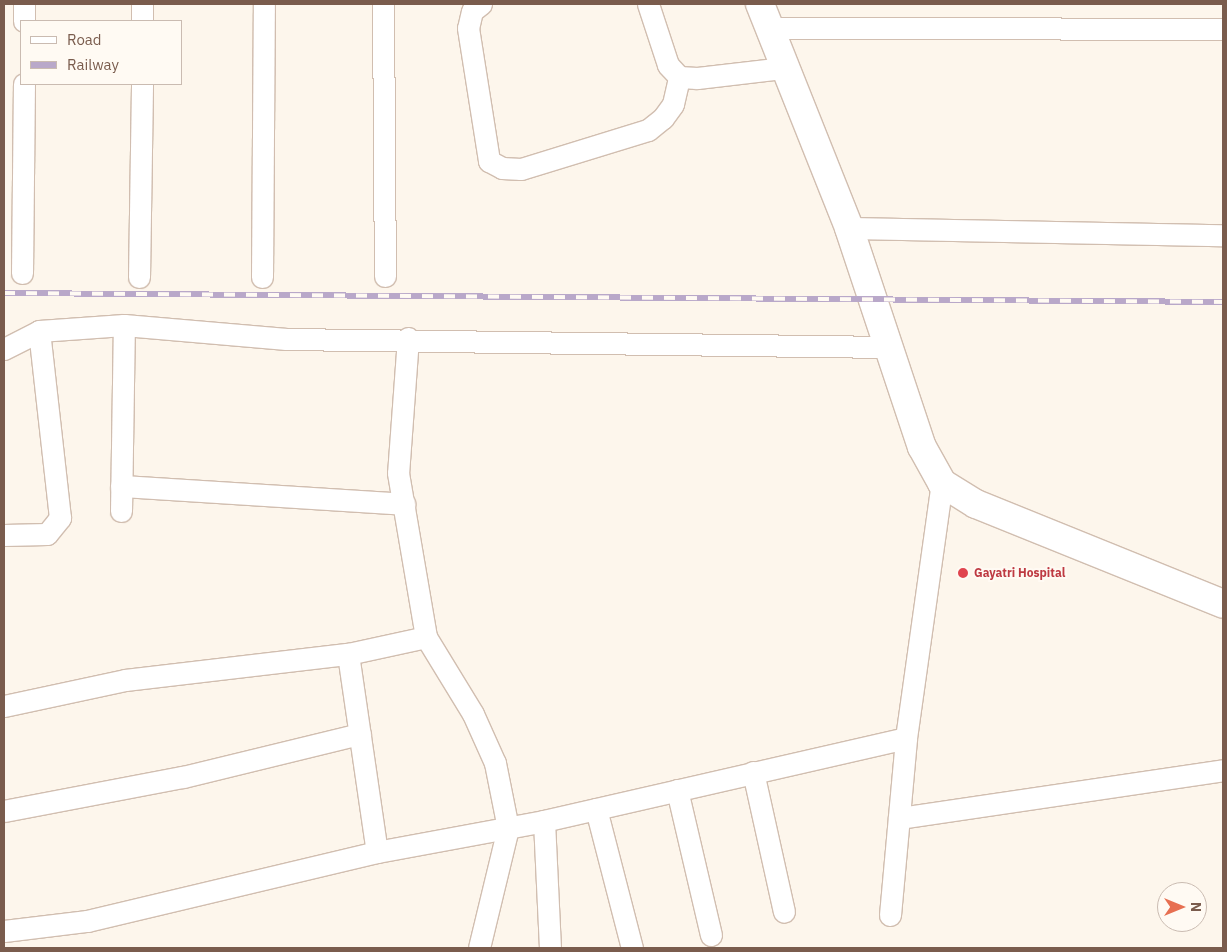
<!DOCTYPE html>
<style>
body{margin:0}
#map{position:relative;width:1227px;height:952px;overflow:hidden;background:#fdf6ec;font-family:"IBM Plex Sans",sans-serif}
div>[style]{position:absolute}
.roads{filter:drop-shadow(1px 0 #d1beb0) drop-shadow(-1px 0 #d1beb0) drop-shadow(0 1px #d1beb0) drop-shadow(0 -1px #d1beb0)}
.street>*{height:21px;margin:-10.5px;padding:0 10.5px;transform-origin:10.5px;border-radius:10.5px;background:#fff}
.secondary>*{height:28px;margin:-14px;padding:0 14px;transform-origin:14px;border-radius:14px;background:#fff}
.rail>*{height:5.5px;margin-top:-2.75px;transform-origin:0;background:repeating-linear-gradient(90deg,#fffaf3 0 11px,#b9a8c9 0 22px);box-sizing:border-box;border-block:1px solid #b9a8c9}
.dots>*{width:14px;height:14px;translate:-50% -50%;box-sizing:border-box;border:2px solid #fffaf3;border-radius:50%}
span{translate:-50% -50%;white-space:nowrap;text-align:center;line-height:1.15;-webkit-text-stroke:4px #fffaf3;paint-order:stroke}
.health-label{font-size:12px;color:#be3a42;font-weight:700}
.left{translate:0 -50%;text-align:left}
.frame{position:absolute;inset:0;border:5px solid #7a5c4d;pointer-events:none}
.legend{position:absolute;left:20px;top:20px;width:162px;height:65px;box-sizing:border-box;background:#fffaf3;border:1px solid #cabbb1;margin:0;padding:6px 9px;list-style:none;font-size:15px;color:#7a5c4d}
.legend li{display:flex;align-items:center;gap:10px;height:25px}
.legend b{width:25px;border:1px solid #cabbb1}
.north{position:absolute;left:1157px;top:882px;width:50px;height:50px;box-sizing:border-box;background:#fffaf3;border:1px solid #cabbb1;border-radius:50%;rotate:90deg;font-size:14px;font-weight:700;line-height:20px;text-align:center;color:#7a5c4d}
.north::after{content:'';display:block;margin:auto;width:18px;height:22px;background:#e76f51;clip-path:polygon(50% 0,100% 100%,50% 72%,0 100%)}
</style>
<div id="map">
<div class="roads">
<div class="street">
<div style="left:383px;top:4px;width:272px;rotate:89.6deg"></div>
<div style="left:481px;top:4px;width:11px;rotate:142deg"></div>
<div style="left:472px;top:11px;width:17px;rotate:103deg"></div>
<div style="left:468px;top:28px;width:135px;rotate:81deg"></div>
<div style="left:489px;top:161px;width:15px;rotate:28deg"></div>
<div style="left:502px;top:168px;width:19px;rotate:3deg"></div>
<div style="left:521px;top:169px;width:133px;rotate:-17.1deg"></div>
<div style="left:648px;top:130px;width:19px;rotate:-39deg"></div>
<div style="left:663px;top:118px;width:17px;rotate:-54deg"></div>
<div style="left:673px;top:104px;width:28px;rotate:-77deg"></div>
<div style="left:648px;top:4px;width:64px;rotate:71.8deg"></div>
<div style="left:668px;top:65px;width:16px;rotate:47deg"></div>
<div style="left:679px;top:77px;width:18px;rotate:3deg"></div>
<div style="left:697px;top:78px;width:88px;rotate:-6.6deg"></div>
<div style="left:24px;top:21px;width:17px;rotate:-90deg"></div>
<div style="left:142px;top:21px;width:17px;rotate:-90deg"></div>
<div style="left:769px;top:28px;width:454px;rotate:0.1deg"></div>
<div style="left:849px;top:228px;width:374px;rotate:1.1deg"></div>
<div style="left:22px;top:273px;width:189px;rotate:-89.4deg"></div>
<div style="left:139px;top:277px;width:193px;rotate:-89.1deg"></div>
<div style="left:262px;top:277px;width:273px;rotate:-89.6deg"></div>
<div style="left:408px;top:338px;width:135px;rotate:94.2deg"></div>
<div style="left:398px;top:473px;width:166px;rotate:80.3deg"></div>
<div style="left:426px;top:637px;width:90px;rotate:58.6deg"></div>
<div style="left:473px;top:714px;width:54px;rotate:65.8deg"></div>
<div style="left:495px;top:763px;width:66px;rotate:78.7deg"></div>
<div style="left:508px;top:828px;width:123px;rotate:103.6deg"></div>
<div style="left:4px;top:349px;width:39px;rotate:-27deg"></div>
<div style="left:39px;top:331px;width:85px;rotate:-4deg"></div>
<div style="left:124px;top:325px;width:163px;rotate:4.9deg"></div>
<div style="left:286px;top:339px;width:603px;rotate:0.76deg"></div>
<div style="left:121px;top:486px;width:284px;rotate:3.6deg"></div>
<div style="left:121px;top:511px;width:186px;rotate:-89.1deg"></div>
<div style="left:4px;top:535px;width:43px;rotate:-1.3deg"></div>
<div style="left:47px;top:534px;width:21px;rotate:-51deg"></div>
<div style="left:60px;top:518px;width:188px;rotate:-96.4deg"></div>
<div style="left:348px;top:654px;width:200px;rotate:81.7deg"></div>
<div style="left:4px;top:706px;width:124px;rotate:-12.1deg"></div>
<div style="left:125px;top:680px;width:225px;rotate:-6.7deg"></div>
<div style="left:348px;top:654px;width:80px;rotate:-12.3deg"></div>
<div style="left:753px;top:772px;width:143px;rotate:77.5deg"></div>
<div style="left:677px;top:790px;width:149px;rotate:76.8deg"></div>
<div style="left:596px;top:809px;width:144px;rotate:75.5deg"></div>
<div style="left:4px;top:811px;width:182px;rotate:-10.8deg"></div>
<div style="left:183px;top:777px;width:182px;rotate:-13.7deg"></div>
<div style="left:899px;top:818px;width:328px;rotate:-8.4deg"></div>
<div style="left:544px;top:821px;width:127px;rotate:87.3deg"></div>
<div style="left:890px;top:915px;width:178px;rotate:-84.8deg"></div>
<div style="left:906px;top:738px;width:258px;rotate:-82deg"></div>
<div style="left:4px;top:931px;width:84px;rotate:-6.9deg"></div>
<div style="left:87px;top:921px;width:298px;rotate:-13.4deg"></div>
<div style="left:377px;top:852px;width:170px;rotate:-10.5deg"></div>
<div style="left:544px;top:821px;width:371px;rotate:-12.9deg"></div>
</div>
<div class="secondary">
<div style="left:760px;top:4px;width:241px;rotate:68.3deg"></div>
<div style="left:849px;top:228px;width:231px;rotate:71.6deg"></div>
<div style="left:922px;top:447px;width:41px;rotate:60.9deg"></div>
<div style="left:942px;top:483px;width:40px;rotate:32deg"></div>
<div style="left:976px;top:504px;width:266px;rotate:22deg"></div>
</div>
</div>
<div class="rail">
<div style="left:4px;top:293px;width:1219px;rotate:0.42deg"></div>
</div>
<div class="dots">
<div style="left:963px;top:573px;background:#e0444e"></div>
</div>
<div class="health-label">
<span class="left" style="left:974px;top:573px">Gayatri Hospital</span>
</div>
<div class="frame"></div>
<ul class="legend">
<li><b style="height:6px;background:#fff"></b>Road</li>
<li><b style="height:6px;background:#b9a8c9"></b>Railway</li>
</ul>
<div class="north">N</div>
</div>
